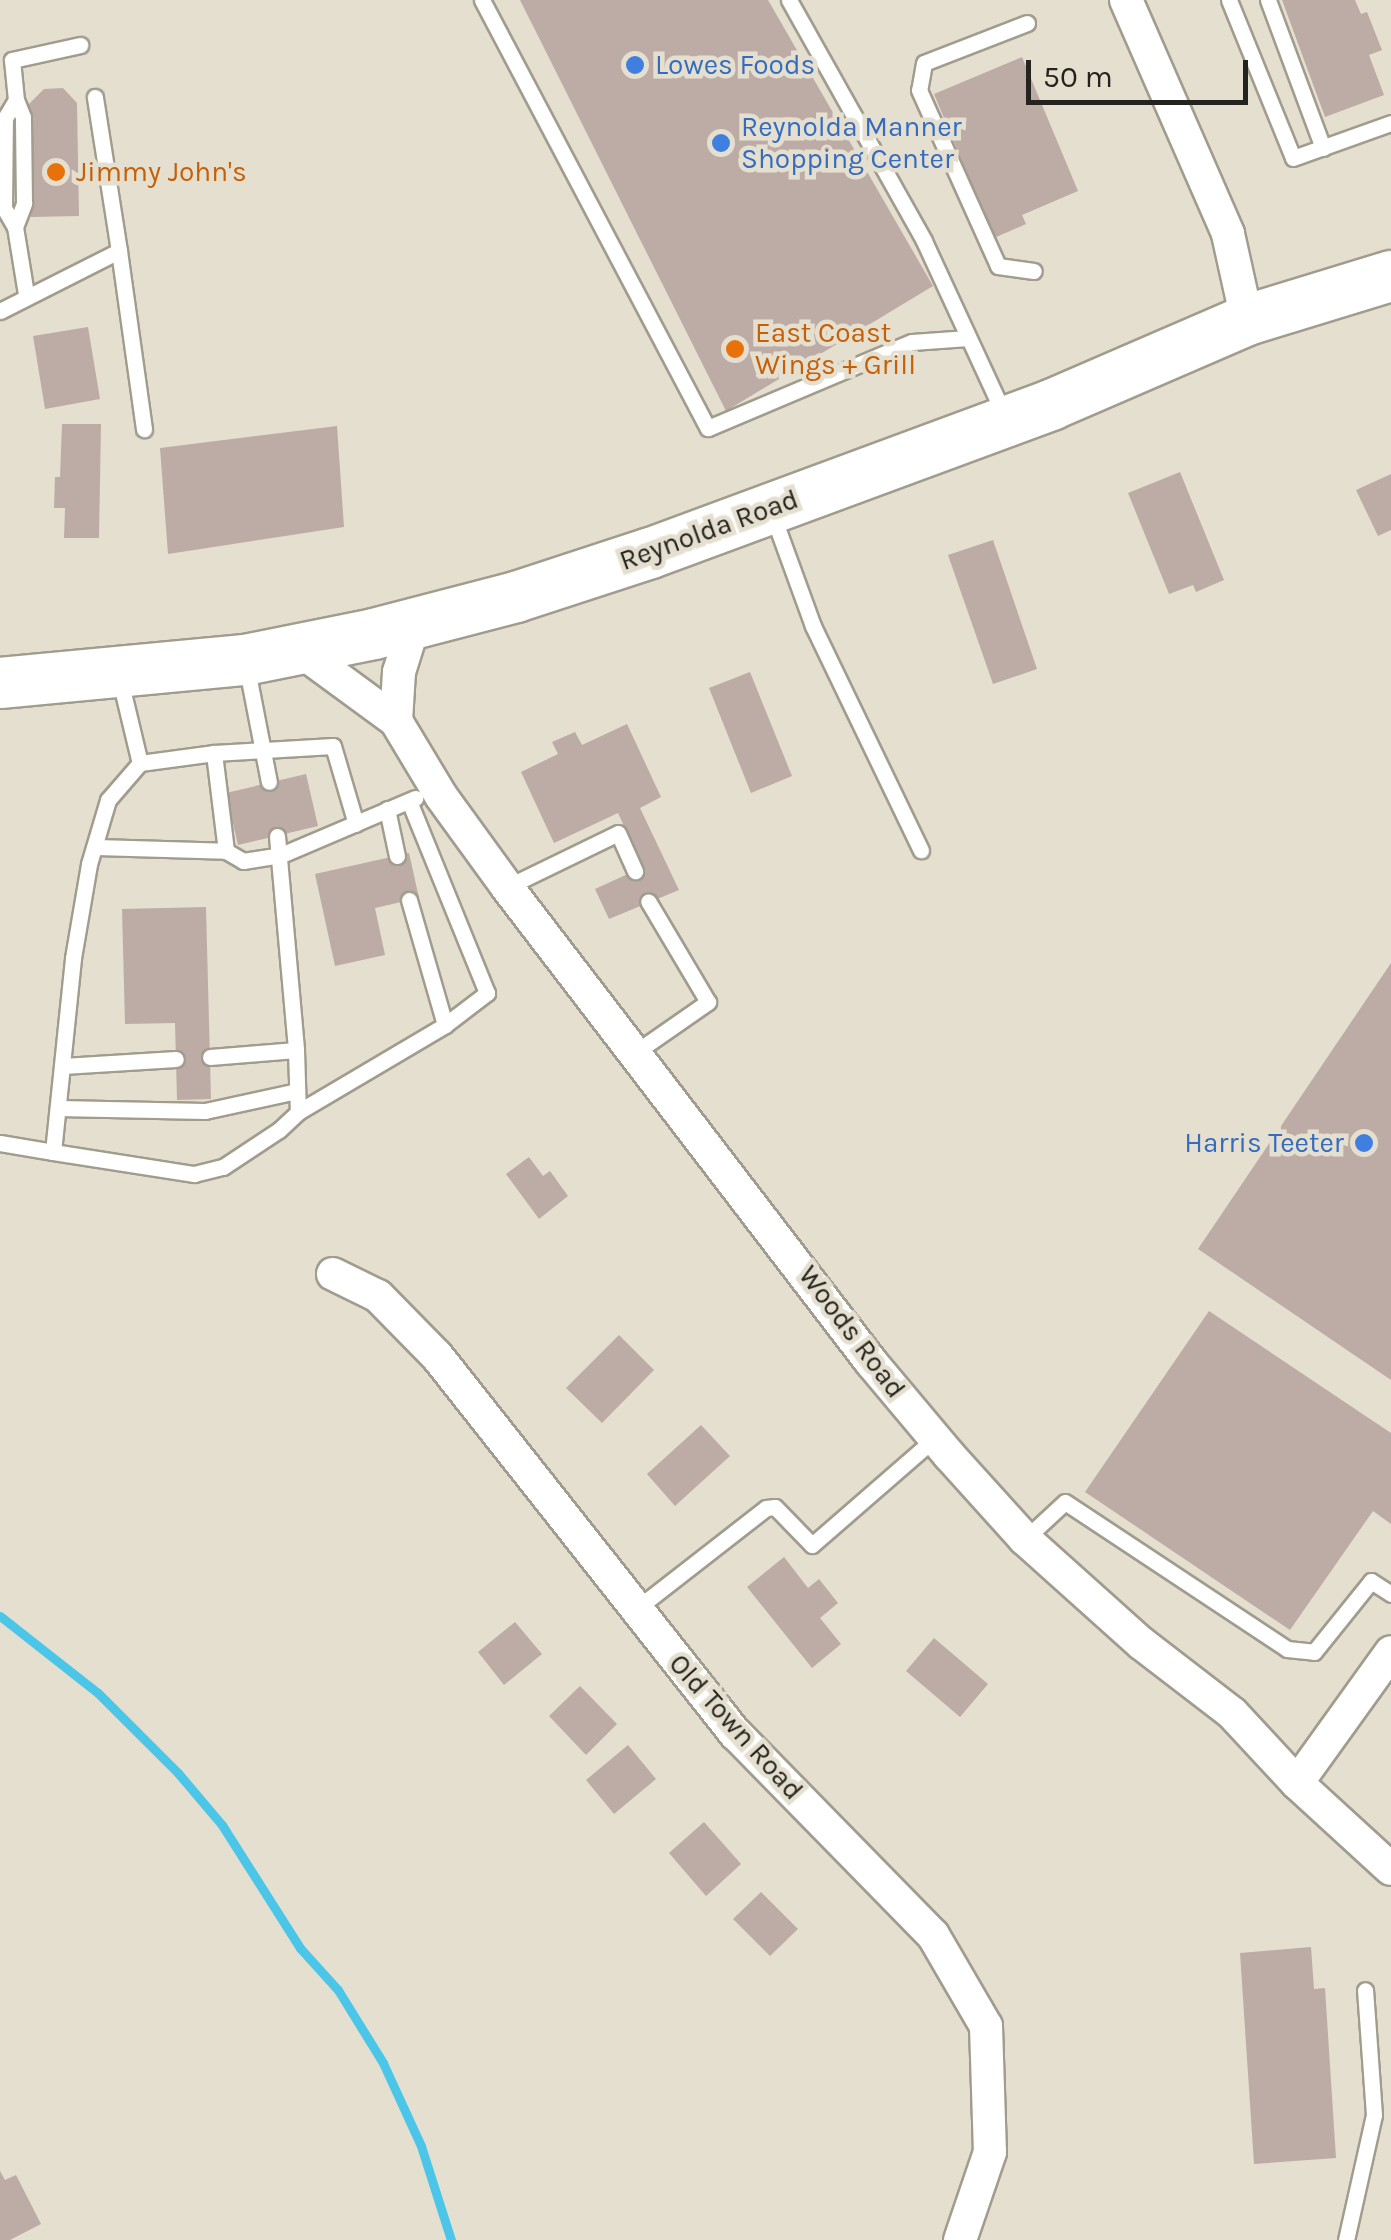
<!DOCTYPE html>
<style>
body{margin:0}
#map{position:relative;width:1391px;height:2240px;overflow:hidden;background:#e5dfd0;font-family:Karla,sans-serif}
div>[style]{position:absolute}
.stream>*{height:9px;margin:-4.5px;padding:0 4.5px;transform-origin:4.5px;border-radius:4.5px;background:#4bc6e9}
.building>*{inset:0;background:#bcaca5}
.roads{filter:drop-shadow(2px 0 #a19c8d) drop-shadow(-2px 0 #a19c8d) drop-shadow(0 2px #a19c8d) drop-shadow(0 -2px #a19c8d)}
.service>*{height:15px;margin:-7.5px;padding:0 7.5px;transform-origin:7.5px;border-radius:7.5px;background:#fff}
.minor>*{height:32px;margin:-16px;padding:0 16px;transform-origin:16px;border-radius:16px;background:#fff}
.primary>*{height:50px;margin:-25px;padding:0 25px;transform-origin:25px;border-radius:25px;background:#fff}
.dots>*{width:28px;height:28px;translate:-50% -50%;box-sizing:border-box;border:5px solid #e5dfd0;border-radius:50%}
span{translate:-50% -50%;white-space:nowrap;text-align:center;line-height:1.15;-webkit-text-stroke:9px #e5dfd0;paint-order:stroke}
.shop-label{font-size:28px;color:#366cbe}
.left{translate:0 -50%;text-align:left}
.right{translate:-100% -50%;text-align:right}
.food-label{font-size:28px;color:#c56008}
.street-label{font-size:28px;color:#25231d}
.scale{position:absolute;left:1026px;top:60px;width:222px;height:45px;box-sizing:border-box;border:5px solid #25231d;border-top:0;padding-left:12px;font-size:30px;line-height:35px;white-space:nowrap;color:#25231d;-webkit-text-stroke:8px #e5dfd0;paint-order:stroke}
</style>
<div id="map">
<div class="stream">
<div style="left:0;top:1616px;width:125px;rotate:38.2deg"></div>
<div style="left:98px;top:1693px;width:113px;rotate:45deg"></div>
<div style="left:178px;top:1773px;width:68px;rotate:49.8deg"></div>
<div style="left:222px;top:1825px;width:146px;rotate:57.6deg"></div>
<div style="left:300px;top:1948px;width:57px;rotate:47.9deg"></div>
<div style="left:338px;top:1990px;width:86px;rotate:58.3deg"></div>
<div style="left:383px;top:2063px;width:91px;rotate:65.4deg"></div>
<div style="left:421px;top:2146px;width:99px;rotate:72.3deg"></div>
</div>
<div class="building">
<div style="clip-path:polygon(520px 0,768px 0,933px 286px,726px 411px)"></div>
<div style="clip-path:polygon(1282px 0,1355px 0,1361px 14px,1367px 12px,1382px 50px,1369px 55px,1384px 95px,1325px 117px)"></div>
<div style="clip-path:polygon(1022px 57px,1078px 191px,1022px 215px,1026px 224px,994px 238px,934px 94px)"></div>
<div style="clip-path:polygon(63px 88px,77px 103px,79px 216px,31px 217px,29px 104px,44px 89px)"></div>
<div style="clip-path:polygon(88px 327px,100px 399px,45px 409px,33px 336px)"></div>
<div style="clip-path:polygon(62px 424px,101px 424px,99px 538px,64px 538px,65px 508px,54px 508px,55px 477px,60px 477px)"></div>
<div style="clip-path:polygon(337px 426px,344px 527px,168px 554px,160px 448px)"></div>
<div style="clip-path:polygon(1180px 472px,1224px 580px,1196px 592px,1193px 585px,1169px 594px,1128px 493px)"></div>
<div style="clip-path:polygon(1391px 474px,1391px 530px,1378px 536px,1356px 490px)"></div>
<div style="clip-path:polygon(993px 540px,1037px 669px,993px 684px,948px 555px)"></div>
<div style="clip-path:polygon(750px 672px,792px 776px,751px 793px,709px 688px)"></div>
<div style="clip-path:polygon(627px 724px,661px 797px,640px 808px,679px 890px,609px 919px,595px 889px,643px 867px,618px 813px,554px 843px,521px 772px,558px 754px,552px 742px,575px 732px,582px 745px)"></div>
<div style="clip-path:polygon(306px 774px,318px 826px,238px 845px,226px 793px)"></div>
<div style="clip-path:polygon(409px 853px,419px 898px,375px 908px,385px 955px,335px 966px,315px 874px)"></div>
<div style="clip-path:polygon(206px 907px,211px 1099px,177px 1100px,175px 1023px,125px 1024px,122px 909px)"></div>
<div style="clip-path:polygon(1391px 963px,1391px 1380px,1198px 1249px)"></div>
<div style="clip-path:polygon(529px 1157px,543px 1176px,550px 1171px,568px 1196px,539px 1219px,506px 1174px)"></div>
<div style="clip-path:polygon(1209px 1311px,1391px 1433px,1391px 1524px,1373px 1511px,1290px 1630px,1085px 1492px)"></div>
<div style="clip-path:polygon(619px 1335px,654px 1370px,602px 1423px,566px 1388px)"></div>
<div style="clip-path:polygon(701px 1425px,730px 1456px,675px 1506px,647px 1474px)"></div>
<div style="clip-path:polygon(784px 1557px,808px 1588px,819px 1579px,838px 1603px,820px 1618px,841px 1644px,812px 1668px,747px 1587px)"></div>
<div style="clip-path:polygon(515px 1622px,542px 1654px,504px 1685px,478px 1652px)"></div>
<div style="clip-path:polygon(934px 1638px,988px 1684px,960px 1717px,906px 1671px)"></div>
<div style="clip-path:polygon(580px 1686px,617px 1724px,586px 1755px,549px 1716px)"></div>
<div style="clip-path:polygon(628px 1745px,656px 1779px,614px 1814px,586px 1780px)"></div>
<div style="clip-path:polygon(704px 1822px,741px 1864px,706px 1896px,669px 1853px)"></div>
<div style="clip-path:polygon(761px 1892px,798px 1929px,770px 1956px,733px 1919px)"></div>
<div style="clip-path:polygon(1311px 1947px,1314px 1989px,1325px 1988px,1336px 2158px,1254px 2164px,1240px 1953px)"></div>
<div style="clip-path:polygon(0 2171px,5px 2180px,16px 2175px,41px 2224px,10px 2240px,0 2240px)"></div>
</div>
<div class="roads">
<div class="service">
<div style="left:482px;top:0;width:484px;rotate:62.2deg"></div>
<div style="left:708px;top:428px;width:221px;rotate:-22.9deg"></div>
<div style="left:912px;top:342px;width:56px;rotate:-4.1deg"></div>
<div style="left:789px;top:0;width:276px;rotate:60.7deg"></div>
<div style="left:924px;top:241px;width:193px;rotate:65.2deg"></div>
<div style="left:1229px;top:0;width:170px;rotate:67.9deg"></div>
<div style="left:1293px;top:158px;width:104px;rotate:-19.7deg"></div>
<div style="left:1268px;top:0;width:158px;rotate:69.6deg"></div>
<div style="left:1027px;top:23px;width:110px;rotate:158.8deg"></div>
<div style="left:924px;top:63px;width:27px;rotate:100deg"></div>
<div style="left:919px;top:90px;width:193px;rotate:65.8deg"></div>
<div style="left:998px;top:266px;width:36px;rotate:8deg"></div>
<div style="left:15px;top:227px;width:26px;rotate:-69deg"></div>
<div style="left:24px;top:203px;width:86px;rotate:-90.7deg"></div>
<div style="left:23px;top:117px;width:18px;rotate:-112deg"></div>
<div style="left:119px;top:251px;width:180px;rotate:82deg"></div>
<div style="left:26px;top:294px;width:68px;rotate:-99.3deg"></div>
<div style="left:15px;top:227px;width:22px;rotate:-120deg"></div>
<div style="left:4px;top:208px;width:90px;rotate:-89.4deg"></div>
<div style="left:5px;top:118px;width:21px;rotate:-59deg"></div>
<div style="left:16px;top:100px;width:40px;rotate:-95.7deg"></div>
<div style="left:12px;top:60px;width:70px;rotate:-12.4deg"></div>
<div style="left:0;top:311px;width:133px;rotate:-26.8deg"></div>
<div style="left:119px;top:251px;width:156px;rotate:-98.9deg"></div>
<div style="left:773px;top:516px;width:117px;rotate:70deg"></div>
<div style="left:813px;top:626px;width:249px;rotate:64.3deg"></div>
<div style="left:246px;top:664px;width:120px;rotate:79deg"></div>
<div style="left:120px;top:680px;width:85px;rotate:76.5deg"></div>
<div style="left:140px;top:763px;width:75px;rotate:-7.7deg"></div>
<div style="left:214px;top:753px;width:119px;rotate:-3.4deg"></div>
<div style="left:333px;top:746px;width:81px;rotate:73.6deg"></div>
<div style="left:387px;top:809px;width:48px;rotate:78deg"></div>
<div style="left:277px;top:836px;width:215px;rotate:84.9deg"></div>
<div style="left:296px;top:1050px;width:62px;rotate:88.2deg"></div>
<div style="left:95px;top:847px;width:131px;rotate:1.7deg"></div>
<div style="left:226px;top:851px;width:99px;rotate:-97deg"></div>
<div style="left:226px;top:851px;width:20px;rotate:30deg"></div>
<div style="left:243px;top:861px;width:38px;rotate:-9deg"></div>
<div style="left:281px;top:855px;width:146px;rotate:-23deg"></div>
<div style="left:507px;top:887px;width:123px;rotate:-25.9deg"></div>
<div style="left:618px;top:833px;width:42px;rotate:65.9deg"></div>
<div style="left:409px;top:900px;width:130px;rotate:73.9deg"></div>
<div style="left:636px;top:1052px;width:88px;rotate:-34.8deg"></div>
<div style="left:708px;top:1002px;width:117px;rotate:-120.7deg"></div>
<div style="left:210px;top:1057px;width:86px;rotate:-4.7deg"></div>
<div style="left:63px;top:1066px;width:113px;rotate:-3.5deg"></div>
<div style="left:58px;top:1108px;width:147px;rotate:1.2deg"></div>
<div style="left:205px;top:1111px;width:94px;rotate:-12.3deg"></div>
<div style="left:0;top:1143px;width:54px;rotate:9.6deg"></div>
<div style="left:53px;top:1152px;width:195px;rotate:-84.1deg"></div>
<div style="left:73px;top:958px;width:95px;rotate:-80.3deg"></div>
<div style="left:89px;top:864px;width:67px;rotate:-73.5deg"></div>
<div style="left:108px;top:800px;width:49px;rotate:-49.1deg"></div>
<div style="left:53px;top:1152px;width:143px;rotate:8.9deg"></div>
<div style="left:194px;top:1174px;width:30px;rotate:-14deg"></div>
<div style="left:223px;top:1167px;width:67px;rotate:-33.5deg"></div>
<div style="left:279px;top:1130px;width:26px;rotate:-43deg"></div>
<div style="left:298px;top:1112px;width:171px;rotate:-30.6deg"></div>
<div style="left:445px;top:1025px;width:53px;rotate:-37.3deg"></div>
<div style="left:487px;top:993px;width:207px;rotate:-112.1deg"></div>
<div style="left:1025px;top:1539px;width:54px;rotate:-42.8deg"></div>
<div style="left:1065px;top:1502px;width:266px;rotate:33.5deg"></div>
<div style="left:1287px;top:1649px;width:27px;rotate:6deg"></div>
<div style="left:1314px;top:1652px;width:91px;rotate:-51.2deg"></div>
<div style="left:1371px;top:1581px;width:24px;rotate:33deg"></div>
<div style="left:635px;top:1610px;width:166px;rotate:-37.9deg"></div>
<div style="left:766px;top:1508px;width:9px;rotate:-6deg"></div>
<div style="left:775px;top:1507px;width:53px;rotate:45.8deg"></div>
<div style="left:812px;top:1545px;width:163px;rotate:-41deg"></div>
<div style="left:1346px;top:2240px;width:128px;rotate:-77.4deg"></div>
<div style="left:1374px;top:2115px;width:125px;rotate:-94.1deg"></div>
</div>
<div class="minor">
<div style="left:1126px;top:0;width:255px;rotate:66.4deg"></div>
<div style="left:1228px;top:234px;width:88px;rotate:77.5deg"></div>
<div style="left:298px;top:649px;width:122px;rotate:36.3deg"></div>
<div style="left:396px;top:721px;width:87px;rotate:59deg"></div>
<div style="left:441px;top:796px;width:112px;rotate:54deg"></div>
<div style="left:507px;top:887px;width:598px;rotate:52.54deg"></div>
<div style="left:871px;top:1362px;width:121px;rotate:50deg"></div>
<div style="left:949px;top:1455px;width:113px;rotate:47.9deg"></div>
<div style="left:1025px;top:1539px;width:156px;rotate:41.9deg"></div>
<div style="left:1141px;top:1643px;width:115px;rotate:37.6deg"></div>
<div style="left:1232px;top:1713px;width:96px;rotate:47.1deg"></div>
<div style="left:1297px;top:1783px;width:127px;rotate:42.5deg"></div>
<div style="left:396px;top:721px;width:49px;rotate:-86.5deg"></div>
<div style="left:399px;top:672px;width:50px;rotate:-72.6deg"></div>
<div style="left:333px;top:1274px;width:50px;rotate:26.1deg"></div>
<div style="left:378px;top:1296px;width:84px;rotate:45.5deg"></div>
<div style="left:437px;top:1356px;width:482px;rotate:51.7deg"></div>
<div style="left:736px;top:1734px;width:281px;rotate:45.6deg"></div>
<div style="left:933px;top:1935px;width:105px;rotate:59.8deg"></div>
<div style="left:986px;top:2026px;width:126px;rotate:88.2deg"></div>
<div style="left:990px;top:2152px;width:93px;rotate:108.8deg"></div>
<div style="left:1297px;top:1783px;width:161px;rotate:-54.3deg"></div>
</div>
<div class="primary">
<div style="left:0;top:683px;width:246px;rotate:-5.4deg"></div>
<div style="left:245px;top:660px;width:132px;rotate:-11.4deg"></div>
<div style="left:374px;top:634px;width:147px;rotate:-14.6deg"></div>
<div style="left:516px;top:597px;width:142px;rotate:-18.1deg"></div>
<div style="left:651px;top:553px;width:427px;rotate:-20.3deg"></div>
<div style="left:1051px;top:405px;width:214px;rotate:-23.4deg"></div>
<div style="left:1247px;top:320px;width:151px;rotate:-17deg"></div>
</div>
</div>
<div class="dots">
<div style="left:635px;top:65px;background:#3f7fe0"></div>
<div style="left:721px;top:143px;background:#3f7fe0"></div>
<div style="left:56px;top:172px;background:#e8710a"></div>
<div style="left:735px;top:349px;background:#e8710a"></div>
<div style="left:1364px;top:1143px;background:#3f7fe0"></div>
</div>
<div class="shop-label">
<span class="left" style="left:655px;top:65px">Lowes Foods</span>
<span class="left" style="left:741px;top:143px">Reynolda Manner<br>Shopping Center</span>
<span class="right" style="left:1344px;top:1143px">Harris Teeter</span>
</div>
<div class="food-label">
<span class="left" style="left:76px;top:172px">Jimmy John's</span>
<span class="left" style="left:755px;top:349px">East Coast<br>Wings + Grill</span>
</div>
<div class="street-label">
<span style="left:709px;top:530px;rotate:-20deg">Reynolda Road</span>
<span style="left:852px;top:1332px;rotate:53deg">Woods Road</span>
<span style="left:736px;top:1727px;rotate:48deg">Old Town Road</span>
</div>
<div class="scale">50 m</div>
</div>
